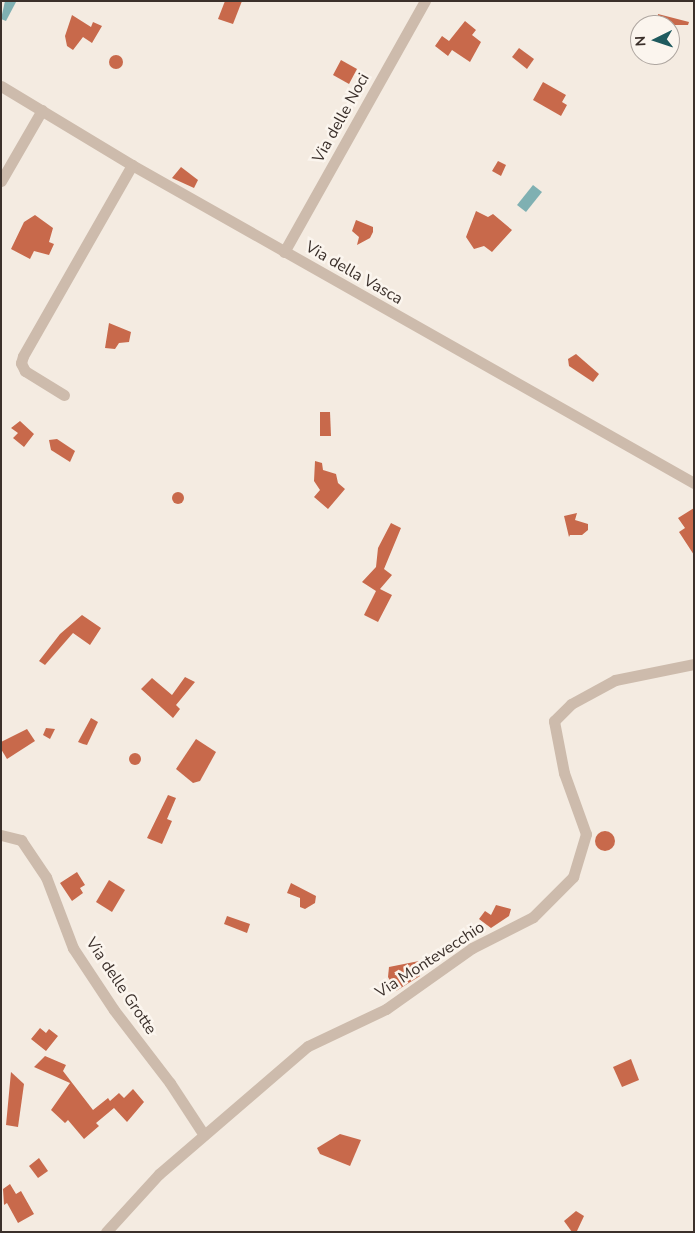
<!DOCTYPE html>
<style>
body{margin:0}
#map{position:relative;width:695px;height:1233px;overflow:hidden;background:#f4ebe1;font-family:"Nunito Sans",sans-serif}
div>[style]{position:absolute}
.water>*{inset:0;background:#7fb0b2}
.building>*{inset:0;background:#c8694b}
.round{border-radius:50%}
.minor>*{height:11px;margin:-5.5px;padding:0 5.5px;transform-origin:5.5px;border-radius:5.5px;background:#cdbbac}
span{translate:-50% -50%;white-space:nowrap;text-align:center;line-height:1.15;-webkit-text-stroke:5px #fbf5ee;paint-order:stroke}
.street-label{font-size:16px;color:#3b302b}
.frame{position:absolute;inset:0;border:2px solid #3b302b;pointer-events:none}
.north{position:absolute;left:630px;top:15px;width:50px;height:50px;box-sizing:border-box;background:#fbf5ee;border:1px solid #aea6a0;border-radius:50%;rotate:266deg;font-size:14px;font-weight:700;line-height:20px;text-align:center;color:#3b302b}
.north::after{content:'';display:block;margin:auto;width:18px;height:22px;background:#1f5a5e;clip-path:polygon(50% 0,100% 100%,50% 72%,0 100%)}
</style>
<div id="map">
<div class="water">
<div style="clip-path:polygon(5px 1px,16px 2px,6px 21px,1px 19px)"></div>
<div style="clip-path:polygon(533px 185px,542px 192px,526px 212px,517px 205px)"></div>
</div>
<div class="building">
<div style="clip-path:polygon(225px 1px,242px 1px,233px 24px,218px 19px)"></div>
<div style="clip-path:polygon(658px 14px,689px 22px,688px 25px,657px 25px)"></div>
<div style="clip-path:polygon(72px 15px,91px 27px,93px 22px,102px 26px,92px 43px,83px 37px,73px 50px,67px 46px,65px 36px)"></div>
<div style="clip-path:polygon(465px 21px,476px 30px,472px 35px,481px 42px,470px 62px,452px 50px,448px 56px,435px 46px,442px 36px,449px 41px)"></div>
<div style="clip-path:polygon(519px 48px,534px 59px,527px 69px,512px 57px)"></div>
<div class="round" style="left:109px;top:55px;width:14px;height:14px"></div>
<div style="clip-path:polygon(341px 60px,357px 69px,349px 84px,333px 75px)"></div>
<div style="clip-path:polygon(543px 82px,566px 95px,562px 102px,567px 105px,561px 116px,533px 100px)"></div>
<div style="clip-path:polygon(498px 161px,506px 165px,501px 176px,492px 171px)"></div>
<div style="clip-path:polygon(181px 167px,198px 180px,194px 188px,172px 178px)"></div>
<div style="clip-path:polygon(476px 211px,488px 217px,493px 214px,512px 230px,492px 252px,484px 246px,474px 249px,466px 237px)"></div>
<div style="clip-path:polygon(35px 215px,53px 228px,49px 242px,54px 244px,49px 255px,34px 251px,30px 259px,11px 249px,24px 222px)"></div>
<div style="clip-path:polygon(356px 220px,373px 227px,373px 232px,370px 238px,357px 245px,359px 237px,352px 231px)"></div>
<div style="clip-path:polygon(109px 323px,131px 332px,129px 342px,119px 343px,115px 349px,105px 348px)"></div>
<div style="clip-path:polygon(576px 354px,599px 374px,593px 382px,569px 366px,568px 359px)"></div>
<div style="clip-path:polygon(320px 412px,330px 412px,331px 436px,320px 436px)"></div>
<div style="clip-path:polygon(20px 421px,34px 434px,24px 447px,13px 438px,18px 433px,11px 428px)"></div>
<div style="clip-path:polygon(57px 439px,75px 451px,70px 462px,51px 450px,49px 440px)"></div>
<div style="clip-path:polygon(315px 461px,322px 463px,323px 470px,336px 474px,338px 483px,345px 489px,328px 509px,314px 497px,320px 490px,314px 481px)"></div>
<div class="round" style="left:172px;top:492px;width:12px;height:12px"></div>
<div style="clip-path:polygon(694px 508px,694px 555px,679px 532px,685px 528px,678px 518px)"></div>
<div style="clip-path:polygon(577px 513px,575px 520px,588px 524px,588px 530px,582px 535px,570px 535px,569px 537px,564px 516px)"></div>
<div style="clip-path:polygon(391px 523px,401px 528px,384px 569px,392px 575px,380px 589px,392px 595px,378px 622px,364px 615px,376px 591px,362px 582px,376px 567px,378px 548px)"></div>
<div style="clip-path:polygon(82px 615px,101px 628px,90px 645px,73px 633px,45px 665px,39px 661px,60px 634px)"></div>
<div style="clip-path:polygon(185px 677px,195px 682px,176px 705px,180px 709px,173px 718px,141px 689px,152px 678px,172px 695px)"></div>
<div style="clip-path:polygon(91px 718px,98px 722px,87px 745px,83px 744px,78px 742px)"></div>
<div style="clip-path:polygon(46px 728px,55px 729px,50px 739px,43px 735px)"></div>
<div style="clip-path:polygon(27px 729px,35px 741px,7px 759px,1px 749px,1px 742px)"></div>
<div style="clip-path:polygon(196px 739px,216px 752px,200px 781px,193px 783px,176px 769px)"></div>
<div class="round" style="left:129px;top:753px;width:12px;height:12px"></div>
<div style="clip-path:polygon(168px 795px,176px 798px,167px 819px,172px 821px,162px 844px,147px 838px)"></div>
<div class="round" style="left:595px;top:831px;width:20px;height:20px"></div>
<div style="clip-path:polygon(77px 872px,85px 885px,80px 888px,83px 893px,72px 901px,60px 883px)"></div>
<div style="clip-path:polygon(109px 880px,125px 890px,112px 912px,96px 902px)"></div>
<div style="clip-path:polygon(291px 883px,316px 896px,315px 903px,305px 909px,300px 907px,300px 898px,287px 893px)"></div>
<div style="clip-path:polygon(496px 905px,511px 909px,509px 916px,491px 928px,479px 919px,485px 911px,491px 915px)"></div>
<div style="clip-path:polygon(227px 916px,250px 924px,247px 933px,224px 924px)"></div>
<div style="clip-path:polygon(419px 961px,420px 976px,396px 991px,388px 977px,389px 967px)"></div>
<div style="clip-path:polygon(40px 1028px,46px 1033px,49px 1029px,58px 1036px,46px 1051px,31px 1039px)"></div>
<div style="clip-path:polygon(45px 1056px,66px 1065px,63px 1071px,93px 1110px,108px 1098px,110px 1101px,119px 1093px,124px 1098px,133px 1089px,144px 1102px,127px 1122px,114px 1108px,96px 1123px,99px 1126px,84px 1139px,68px 1120px,65px 1123px,51px 1110px,70px 1083px,34px 1067px)"></div>
<div style="clip-path:polygon(631px 1059px,639px 1080px,622px 1087px,613px 1067px)"></div>
<div style="clip-path:polygon(11px 1072px,24px 1084px,18px 1127px,6px 1125px)"></div>
<div style="clip-path:polygon(340px 1134px,361px 1140px,350px 1166px,320px 1154px,317px 1148px)"></div>
<div style="clip-path:polygon(39px 1158px,48px 1171px,38px 1178px,29px 1166px)"></div>
<div style="clip-path:polygon(10px 1184px,16px 1194px,21px 1191px,34px 1214px,18px 1223px,7px 1203px,4px 1205px,3px 1189px)"></div>
<div style="clip-path:polygon(576px 1211px,584px 1216px,577px 1231px,572px 1232px,564px 1221px)"></div>
</div>
<div class="minor">
<div style="left:1px;top:86px;width:153px;rotate:31.1deg"></div>
<div style="left:132px;top:165px;width:646px;rotate:29.5deg"></div>
<div style="left:1px;top:181px;width:82px;rotate:-60deg"></div>
<div style="left:284px;top:252px;width:288px;rotate:-60.7deg"></div>
<div style="left:64px;top:395px;width:46px;rotate:-148.4deg"></div>
<div style="left:25px;top:371px;width:9px;rotate:-117deg"></div>
<div style="left:21px;top:363px;width:7px;rotate:-74deg"></div>
<div style="left:23px;top:356px;width:220px;rotate:-60.3deg"></div>
<div style="left:1px;top:835px;width:21px;rotate:14deg"></div>
<div style="left:21px;top:840px;width:45px;rotate:56deg"></div>
<div style="left:46px;top:877px;width:76px;rotate:69.2deg"></div>
<div style="left:73px;top:948px;width:74px;rotate:56.5deg"></div>
<div style="left:114px;top:1010px;width:92px;rotate:52.5deg"></div>
<div style="left:170px;top:1083px;width:62px;rotate:56.8deg"></div>
<div style="left:106px;top:1232px;width:79px;rotate:-47.6deg"></div>
<div style="left:159px;top:1174px;width:196px;rotate:-40.7deg"></div>
<div style="left:308px;top:1046px;width:86px;rotate:-25.4deg"></div>
<div style="left:386px;top:1009px;width:105px;rotate:-35.3deg"></div>
<div style="left:472px;top:948px;width:68px;rotate:-26.9deg"></div>
<div style="left:533px;top:917px;width:57px;rotate:-45deg"></div>
<div style="left:573px;top:877px;width:45px;rotate:-73.2deg"></div>
<div style="left:586px;top:834px;width:65px;rotate:-109.8deg"></div>
<div style="left:564px;top:773px;width:53px;rotate:-100.9deg"></div>
<div style="left:554px;top:721px;width:24px;rotate:-45deg"></div>
<div style="left:571px;top:704px;width:50px;rotate:-28.6deg"></div>
<div style="left:615px;top:680px;width:81px;rotate:-11.4deg"></div>
</div>
<div class="street-label">
<span style="left:341px;top:118px;rotate:-61deg">Via delle Noci</span>
<span style="left:354px;top:273px;rotate:30deg">Via della Vasca</span>
<span style="left:430px;top:960px;rotate:-33deg">Via Montevecchio</span>
<span style="left:121px;top:986px;rotate:56deg">Via delle Grotte</span>
</div>
<div class="frame"></div>
<div class="north">N</div>
</div>
